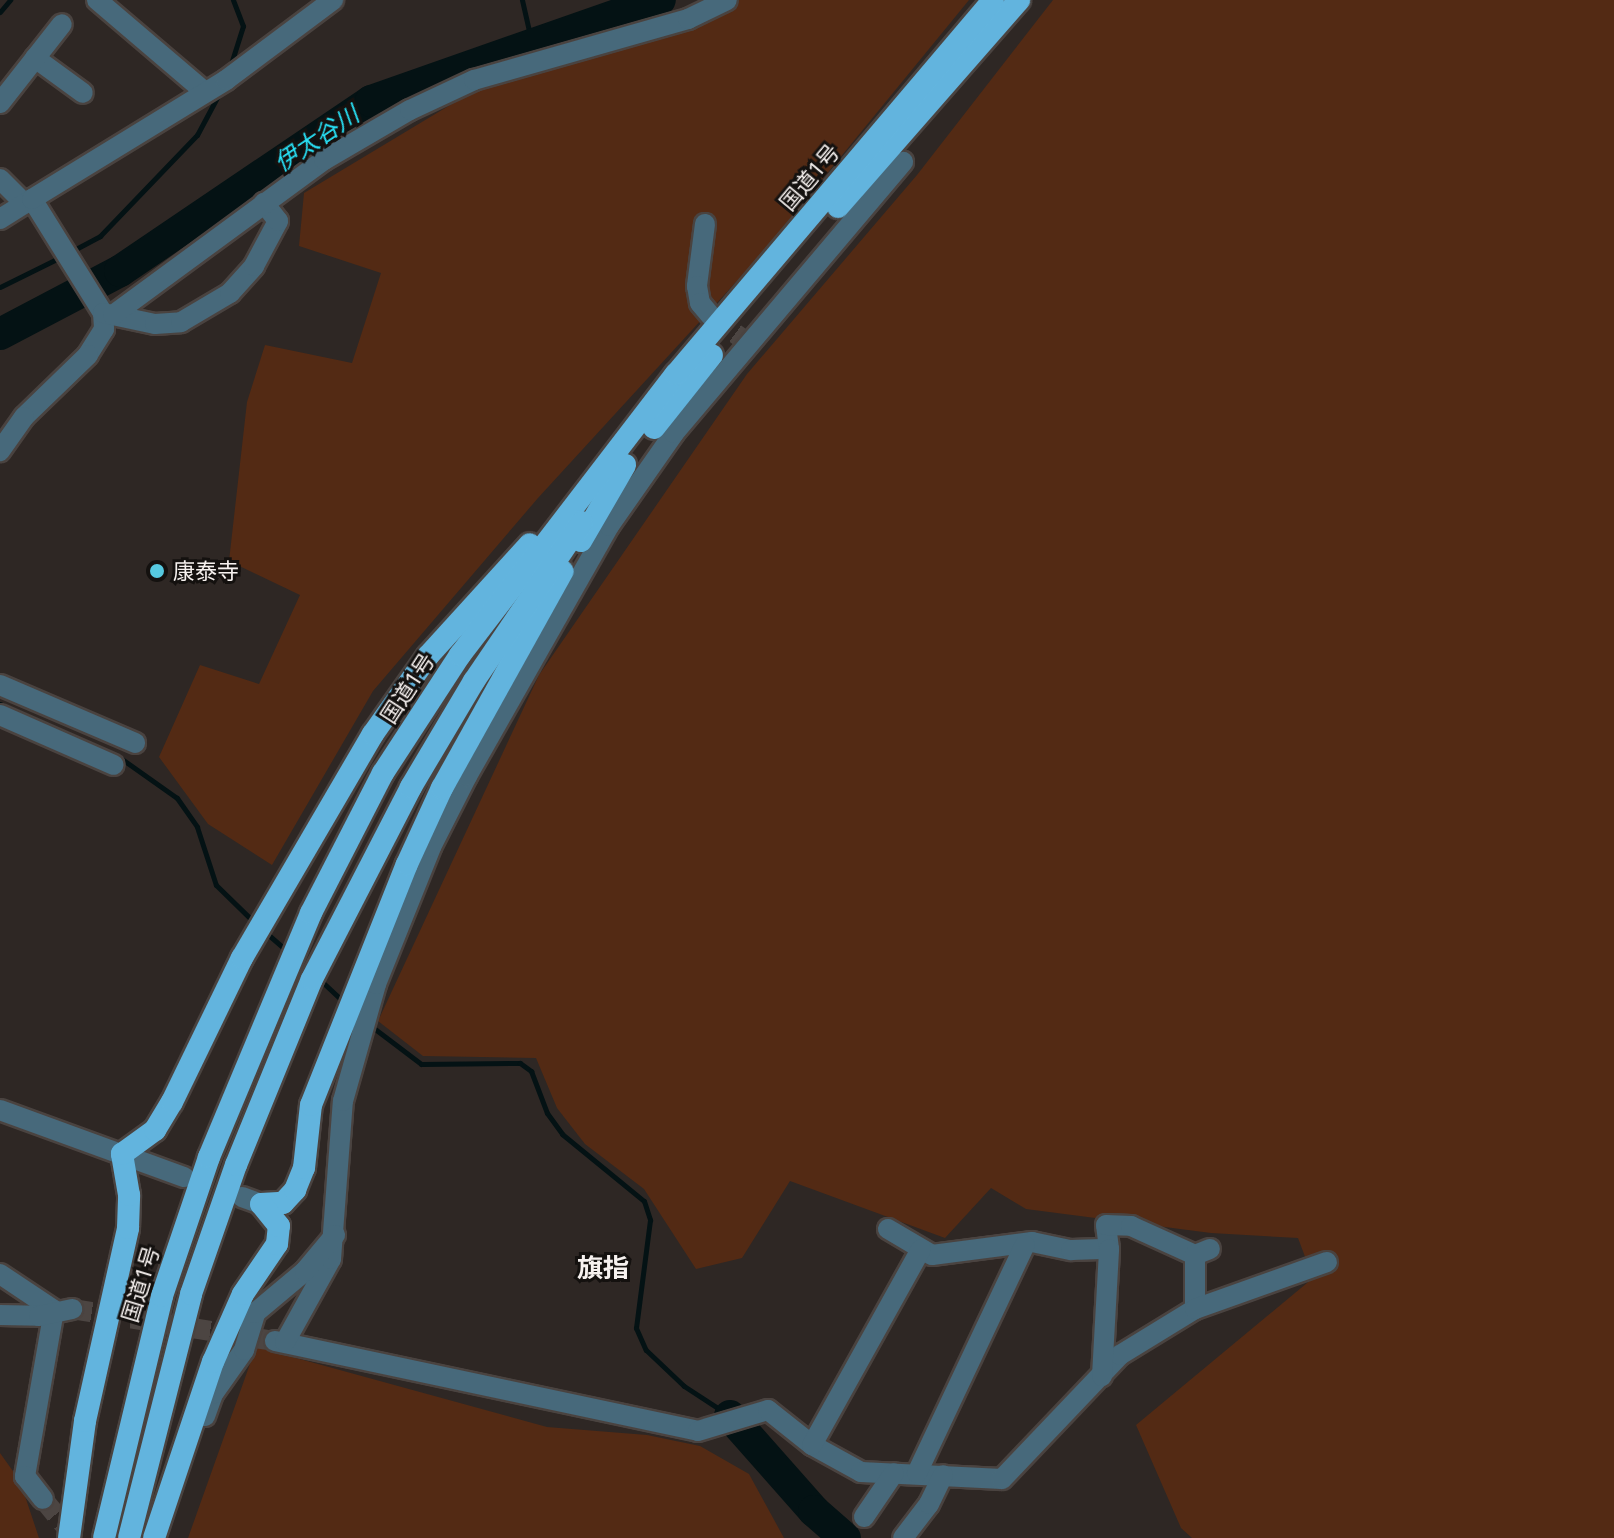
<!DOCTYPE html>
<meta charset="utf-8">
<style>
body{margin:0}
#map{position:relative;width:1614px;height:1538px;overflow:hidden;background:#2e2724;font-family:"Noto Sans","Noto Sans JP",sans-serif}
div>[style]{position:absolute}
.green>*{inset:0;background:#532a14}
.stream>*{height:5px;margin:-2.5px;padding:0 2.5px;transform-origin:2.5px;border-radius:2.5px;background:#041214}
.river>*{height:32px;margin:-16px;padding:0 16px;transform-origin:16px;border-radius:16px;background:#041214}
.minor-tunnel>*{height:20px;margin-top:-10px;transform-origin:0;background:repeating-linear-gradient(90deg,#4c4542 0 20px,transparent 0 30px)}
.roads{filter:drop-shadow(2px 0 #4a4340) drop-shadow(-2px 0 #4a4340) drop-shadow(0 2px #4a4340) drop-shadow(0 -2px #4a4340)}
.minor>*{height:20px;margin:-10px;padding:0 10px;transform-origin:10px;border-radius:10px;background:#47697b}
.tertiary>*{height:20px;margin:-10px;padding:0 10px;transform-origin:10px;border-radius:10px;background:#47697b}
.trunk>*{height:22px;margin:-11px;padding:0 11px;transform-origin:11px;border-radius:11px;background:#62b4de}
.dots>*{width:22px;height:22px;translate:-50% -50%;box-sizing:border-box;border:4px solid #14110f;border-radius:50%}
span{translate:-50% -50%;white-space:nowrap;text-align:center;line-height:1.15;-webkit-text-stroke:6px #14110f;paint-order:stroke}
.street-label{font-size:22px;color:#f6f1ef}
.poi-label{font-size:22px;color:#f6f1ef}
.left{translate:0 -50%;text-align:left}
.water-label{font-size:24px;color:#28e4f9;font-style:italic}
.quarter-label{font-size:26px;color:#f6f1ef;font-weight:700}
</style>
<div id="map">
<div class="green">
<div style="clip-path:polygon(704px 0,969px 0,758px 258px,538px 498px,373px 691px,272px 865px,208px 824px,159px 757px,200px 665px,259px 684px,300px 595px,229px 561px,247px 402px,265px 345px,352px 363px,381px 273px,299px 246px,304px 193px,495px 78px,650px 32px)"></div>
<div style="clip-path:polygon(1053px 0,1614px 0,1614px 1538px,1192px 1538px,1181px 1528px,1136px 1425px,1313px 1278px,1298px 1238px,1211px 1233px,1026px 1209px,991px 1188px,945px 1238px,790px 1181px,742px 1258px,696px 1269px,644px 1189px,585px 1144px,557px 1108px,536px 1058px,423px 1056px,378px 1021px,539px 675px,747px 374px,917px 175px)"></div>
<div style="clip-path:polygon(256px 1347px,547px 1427px,647px 1435px,700px 1446px,749px 1474px,784px 1538px,188px 1538px)"></div>
<div style="clip-path:polygon(0 1453px,20px 1481px,39px 1538px,0 1538px)"></div>
</div>
<div class="stream">
<div style="left:522px;top:0;width:45px;rotate:77.2deg"></div>
<div style="left:0;top:12px;width:16px;rotate:-50deg"></div>
<div style="left:230px;top:67px;width:43px;rotate:-72.4deg"></div>
<div style="left:243px;top:26px;width:28px;rotate:-111deg"></div>
<div style="left:72px;top:251px;width:32px;rotate:-28deg"></div>
<div style="left:100px;top:236px;width:140px;rotate:-46.2deg"></div>
<div style="left:197px;top:135px;width:49px;rotate:-61.9deg"></div>
<div style="left:0;top:287px;width:70px;rotate:-26.2deg"></div>
<div style="left:0;top:704px;width:130px;rotate:24deg"></div>
<div style="left:119px;top:757px;width:71px;rotate:35.3deg"></div>
<div style="left:177px;top:798px;width:35px;rotate:55deg"></div>
<div style="left:197px;top:827px;width:61px;rotate:71.9deg"></div>
<div style="left:216px;top:885px;width:56px;rotate:44.3deg"></div>
<div style="left:264px;top:931px;width:33px;rotate:41deg"></div>
<div style="left:318px;top:978px;width:38px;rotate:43deg"></div>
<div style="left:371px;top:1026px;width:63px;rotate:37.2deg"></div>
<div style="left:421px;top:1064px;width:99px;rotate:-0.6deg"></div>
<div style="left:520px;top:1063px;width:14px;rotate:36deg"></div>
<div style="left:531px;top:1071px;width:45px;rotate:69.1deg"></div>
<div style="left:547px;top:1113px;width:26px;rotate:54deg"></div>
<div style="left:562px;top:1134px;width:106px;rotate:39.3deg"></div>
<div style="left:644px;top:1201px;width:20px;rotate:72deg"></div>
<div style="left:650px;top:1220px;width:109px;rotate:97.4deg"></div>
<div style="left:636px;top:1328px;width:24px;rotate:66deg"></div>
<div style="left:646px;top:1350px;width:52px;rotate:43.5deg"></div>
<div style="left:684px;top:1386px;width:51px;rotate:33.1deg"></div>
</div>
<div class="river">
<div style="left:0;top:334px;width:136px;rotate:-27.7deg"></div>
<div style="left:120px;top:271px;width:303px;rotate:-34.1deg"></div>
<div style="left:371px;top:101px;width:306px;rotate:-19.3deg"></div>
<div style="left:730px;top:1416px;width:127px;rotate:48.5deg"></div>
<div style="left:814px;top:1511px;width:41px;rotate:41.1deg"></div>
</div>
<div class="minor-tunnel">
<div style="left:711px;top:316px;width:39px;rotate:36deg"></div>
<div style="left:72px;top:1309px;width:206px;rotate:9deg"></div>
<div style="left:43px;top:1499px;width:50px;rotate:50.6deg"></div>
</div>
<div class="roads">
<div class="minor">
<div style="left:97px;top:0;width:142px;rotate:40.4deg"></div>
<div style="left:35px;top:58px;width:59px;rotate:36.1deg"></div>
<div style="left:0;top:103px;width:100px;rotate:-51.9deg"></div>
<div style="left:0;top:179px;width:35px;rotate:45deg"></div>
<div style="left:0;top:219px;width:38px;rotate:-32deg"></div>
<div style="left:32px;top:199px;width:134px;rotate:58.1deg"></div>
<div style="left:103px;top:313px;width:16px;rotate:86deg"></div>
<div style="left:104px;top:329px;width:31px;rotate:122deg"></div>
<div style="left:88px;top:355px;width:89px;rotate:135.9deg"></div>
<div style="left:24px;top:417px;width:42px;rotate:125.2deg"></div>
<div style="left:705px;top:224px;width:63px;rotate:97.4deg"></div>
<div style="left:697px;top:286px;width:17px;rotate:80deg"></div>
<div style="left:700px;top:303px;width:17px;rotate:50deg"></div>
<div style="left:103px;top:313px;width:53px;rotate:11.9deg"></div>
<div style="left:155px;top:324px;width:26px;rotate:-4deg"></div>
<div style="left:181px;top:322px;width:57px;rotate:-30.6deg"></div>
<div style="left:230px;top:293px;width:36px;rotate:-48deg"></div>
<div style="left:254px;top:266px;width:51px;rotate:-61.9deg"></div>
<div style="left:278px;top:221px;width:23px;rotate:-128deg"></div>
<div style="left:113px;top:315px;width:262px;rotate:-36.3deg"></div>
<div style="left:324px;top:160px;width:99px;rotate:-30.2deg"></div>
<div style="left:410px;top:110px;width:71px;rotate:-25.1deg"></div>
<div style="left:474px;top:80px;width:223px;rotate:-15.9deg"></div>
<div style="left:688px;top:19px;width:43px;rotate:-26deg"></div>
<div style="left:0;top:685px;width:147px;rotate:23.2deg"></div>
<div style="left:0;top:715px;width:124px;rotate:23.7deg"></div>
<div style="left:888px;top:1229px;width:51px;rotate:30.6deg"></div>
<div style="left:932px;top:1255px;width:101px;rotate:-7.4deg"></div>
<div style="left:1032px;top:1242px;width:40px;rotate:12deg"></div>
<div style="left:1071px;top:1250px;width:38px;rotate:-2deg"></div>
<div style="left:1109px;top:1249px;width:24px;rotate:-97deg"></div>
<div style="left:1106px;top:1225px;width:25px;rotate:2deg"></div>
<div style="left:1131px;top:1226px;width:70px;rotate:24.4deg"></div>
<div style="left:1195px;top:1255px;width:16px;rotate:-22deg"></div>
<div style="left:1195px;top:1255px;width:54px;rotate:90deg"></div>
<div style="left:0;top:1274px;width:65px;rotate:33.7deg"></div>
<div style="left:54px;top:1310px;width:169px;rotate:99.9deg"></div>
<div style="left:25px;top:1476px;width:29px;rotate:52deg"></div>
<div style="left:0;top:1315px;width:39px;rotate:1deg"></div>
<div style="left:39px;top:1316px;width:34px;rotate:-12deg"></div>
<div style="left:275px;top:1341px;width:432px;rotate:12deg"></div>
<div style="left:698px;top:1431px;width:73px;rotate:-16.7deg"></div>
<div style="left:768px;top:1410px;width:56px;rotate:38.5deg"></div>
<div style="left:812px;top:1445px;width:56px;rotate:28.9deg"></div>
<div style="left:861px;top:1472px;width:141px;rotate:2.8deg"></div>
<div style="left:1002px;top:1479px;width:171px;rotate:-46.4deg"></div>
<div style="left:1120px;top:1355px;width:88px;rotate:-31.5deg"></div>
<div style="left:1195px;top:1309px;width:140px;rotate:-19.6deg"></div>
<div style="left:285px;top:1342px;width:95px;rotate:-61deg"></div>
<div style="left:331px;top:1259px;width:158px;rotate:-85.7deg"></div>
<div style="left:343px;top:1101px;width:122px;rotate:-74.2deg"></div>
<div style="left:376px;top:984px;width:148px;rotate:-68.1deg"></div>
<div style="left:431px;top:847px;width:80px;rotate:-63.1deg"></div>
<div style="left:467px;top:776px;width:288px;rotate:-60.4deg"></div>
<div style="left:609px;top:526px;width:113px;rotate:-55deg"></div>
<div style="left:674px;top:433px;width:355px;rotate:-49.8deg"></div>
<div style="left:1102px;top:1376px;width:127px;rotate:-86.8deg"></div>
<div style="left:205px;top:1416px;width:23px;rotate:-70deg"></div>
<div style="left:213px;top:1394px;width:54px;rotate:-54.8deg"></div>
<div style="left:244px;top:1350px;width:39px;rotate:-73deg"></div>
<div style="left:255px;top:1313px;width:65px;rotate:-40deg"></div>
<div style="left:305px;top:1271px;width:47px;rotate:-50.2deg"></div>
<div style="left:812px;top:1445px;width:224px;rotate:-60.9deg"></div>
<div style="left:917px;top:1473px;width:252px;rotate:-64.7deg"></div>
<div style="left:864px;top:1517px;width:53px;rotate:-55.7deg"></div>
<div style="left:903px;top:1538px;width:43px;rotate:-52.6deg"></div>
<div style="left:929px;top:1504px;width:32px;rotate:-64deg"></div>
</div>
<div class="tertiary">
<div style="left:32px;top:199px;width:228px;rotate:-31.5deg"></div>
<div style="left:226px;top:80px;width:134px;rotate:-36.8deg"></div>
<div style="left:0;top:1110px;width:196px;rotate:20deg"></div>
<div style="left:242px;top:1197px;width:20px;rotate:20deg"></div>
</div>
<div class="trunk">
<div style="left:838px;top:207px;width:275px;rotate:-48.8deg"></div>
<div style="left:654px;top:428px;width:93px;rotate:-51.5deg"></div>
<div style="left:581px;top:541px;width:88px;rotate:-59.9deg"></div>
<div style="left:261px;top:1204px;width:22px;rotate:-3deg"></div>
<div style="left:283px;top:1203px;width:18px;rotate:-47deg"></div>
<div style="left:295px;top:1190px;width:24px;rotate:-68deg"></div>
<div style="left:304px;top:1168px;width:63px;rotate:-83.7deg"></div>
<div style="left:311px;top:1105px;width:259px;rotate:-68.3deg"></div>
<div style="left:407px;top:864px;width:84px;rotate:-65.3deg"></div>
<div style="left:442px;top:788px;width:248px;rotate:-60.9deg"></div>
<div style="left:69px;top:1538px;width:118px;rotate:-82.2deg"></div>
<div style="left:85px;top:1421px;width:198px;rotate:-77.4deg"></div>
<div style="left:128px;top:1228px;width:33px;rotate:-88deg"></div>
<div style="left:129px;top:1195px;width:42px;rotate:-99.7deg"></div>
<div style="left:122px;top:1154px;width:41px;rotate:-36deg"></div>
<div style="left:155px;top:1130px;width:33px;rotate:-59deg"></div>
<div style="left:172px;top:1102px;width:160px;rotate:-64.1deg"></div>
<div style="left:242px;top:958px;width:259px;rotate:-59.7deg"></div>
<div style="left:373px;top:734px;width:95px;rotate:-54.8deg"></div>
<div style="left:428px;top:656px;width:151px;rotate:-47.7deg"></div>
<div style="left:104px;top:1538px;width:249px;rotate:-76.5deg"></div>
<div style="left:162px;top:1296px;width:147px;rotate:-71.3deg"></div>
<div style="left:209px;top:1157px;width:264px;rotate:-67.3deg"></div>
<div style="left:311px;top:913px;width:157px;rotate:-62.8deg"></div>
<div style="left:383px;top:773px;width:141px;rotate:-56.9deg"></div>
<div style="left:460px;top:655px;width:354px;rotate:-52.5deg"></div>
<div style="left:676px;top:374px;width:490px;rotate:-49.7deg"></div>
<div style="left:129px;top:1538px;width:252px;rotate:-75.7deg"></div>
<div style="left:191px;top:1294px;width:137px;rotate:-70.8deg"></div>
<div style="left:236px;top:1165px;width:201px;rotate:-67.8deg"></div>
<div style="left:312px;top:979px;width:216px;rotate:-62.7deg"></div>
<div style="left:411px;top:787px;width:123px;rotate:-59.3deg"></div>
<div style="left:474px;top:681px;width:192px;rotate:-55.8deg"></div>
<div style="left:154px;top:1538px;width:186px;rotate:-71.5deg"></div>
<div style="left:213px;top:1362px;width:74px;rotate:-66.2deg"></div>
<div style="left:243px;top:1294px;width:60px;rotate:-55.8deg"></div>
<div style="left:277px;top:1244px;width:18px;rotate:-84deg"></div>
<div style="left:279px;top:1226px;width:28px;rotate:-129deg"></div>
</div>
</div>
<div class="dots">
<div style="left:157px;top:571px;background:#56c9e0"></div>
</div>
<div class="street-label">
<span style="left:809px;top:177px;rotate:-50deg">国道1号</span>
<span style="left:407px;top:688px;rotate:-57deg">国道1号</span>
<span style="left:140px;top:1284px;rotate:-73deg">国道1号</span>
</div>
<div class="poi-label">
<span class="left" style="left:173px;top:571px">康泰寺</span>
</div>
<div class="water-label">
<span style="left:316px;top:138px;rotate:-34deg">伊太谷川</span>
</div>
<div class="quarter-label">
<span style="left:603px;top:1268px">旗指</span>
</div>
</div>
